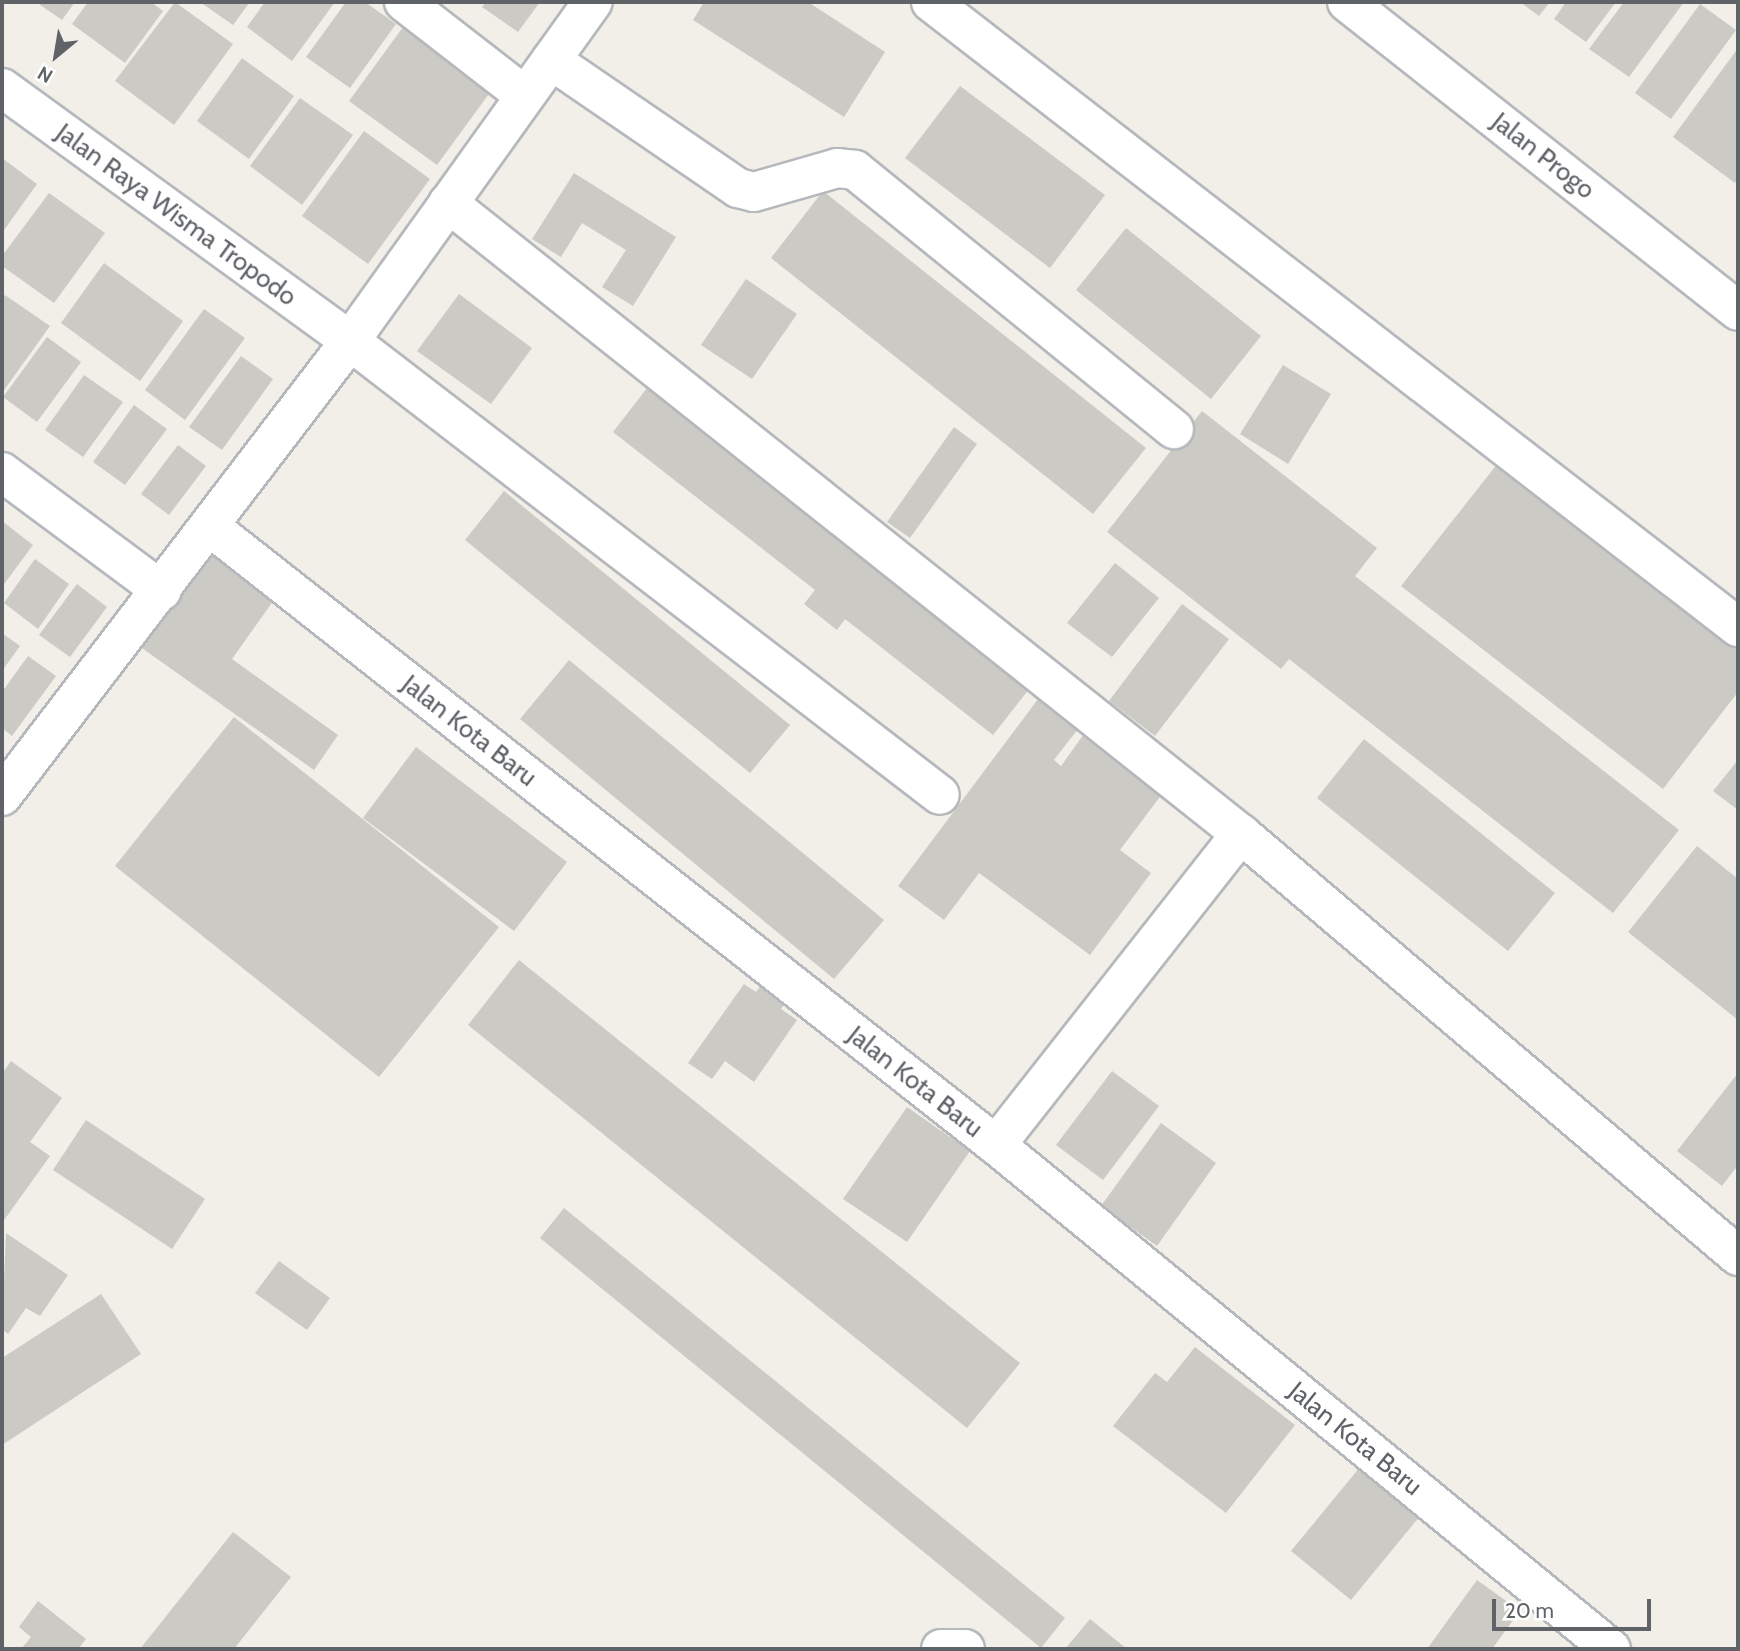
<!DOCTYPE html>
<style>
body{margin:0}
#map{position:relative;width:1740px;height:1651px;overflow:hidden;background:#f1efe8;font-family:Cabin,sans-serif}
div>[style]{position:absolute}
.building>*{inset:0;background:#cccac5}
.roads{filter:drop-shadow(2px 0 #b5b8bc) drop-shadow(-2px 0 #b5b8bc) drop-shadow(0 2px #b5b8bc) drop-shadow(0 -2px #b5b8bc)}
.street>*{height:38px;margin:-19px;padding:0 19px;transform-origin:19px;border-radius:19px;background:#fff}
span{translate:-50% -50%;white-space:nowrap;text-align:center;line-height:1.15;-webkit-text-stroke:5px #fff;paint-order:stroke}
.street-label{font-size:26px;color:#5f6368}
.frame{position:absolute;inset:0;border:4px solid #5f6368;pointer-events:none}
.north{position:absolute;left:21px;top:21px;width:70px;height:70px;-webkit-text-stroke:5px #fff;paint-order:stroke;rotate:210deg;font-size:19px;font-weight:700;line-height:28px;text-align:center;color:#5f6368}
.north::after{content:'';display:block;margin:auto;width:24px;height:32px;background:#5f6368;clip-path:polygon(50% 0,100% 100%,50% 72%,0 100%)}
.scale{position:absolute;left:1492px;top:1599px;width:159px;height:32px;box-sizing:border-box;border:4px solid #5f6368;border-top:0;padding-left:9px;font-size:21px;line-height:24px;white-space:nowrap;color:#5f6368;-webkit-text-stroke:5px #fff;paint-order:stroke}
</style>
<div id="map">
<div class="building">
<div style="clip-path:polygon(36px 2px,75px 2px,62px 20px)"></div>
<div style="clip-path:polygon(88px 2px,151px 2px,163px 11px,125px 63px,72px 24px)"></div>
<div style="clip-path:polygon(175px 2px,233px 44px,174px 125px,115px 81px)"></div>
<div style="clip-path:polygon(200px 2px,250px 2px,233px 25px)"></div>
<div style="clip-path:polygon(265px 2px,335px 2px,292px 61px,247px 27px)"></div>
<div style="clip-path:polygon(346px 2px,365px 2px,396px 24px,350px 88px,306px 57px)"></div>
<div style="clip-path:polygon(486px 2px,540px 2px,518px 32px,482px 7px)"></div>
<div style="clip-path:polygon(704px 2px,808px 2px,885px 52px,844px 117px,693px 20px)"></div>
<div style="clip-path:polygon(1520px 2px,1550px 2px,1539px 16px)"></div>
<div style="clip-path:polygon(1566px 2px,1616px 2px,1586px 42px,1554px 19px)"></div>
<div style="clip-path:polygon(1624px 2px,1684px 2px,1629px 77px,1589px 49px)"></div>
<div style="clip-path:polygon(1700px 4px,1736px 30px,1671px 119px,1635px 93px)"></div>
<div style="clip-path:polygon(406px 23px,494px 87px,437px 165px,349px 101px)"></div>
<div style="clip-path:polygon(1738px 48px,1738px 178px,1735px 183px,1673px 137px)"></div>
<div style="clip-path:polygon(242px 58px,294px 96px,249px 159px,197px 121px)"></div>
<div style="clip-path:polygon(960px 86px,1105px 195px,1050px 268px,905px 158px)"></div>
<div style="clip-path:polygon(300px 98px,353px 135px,302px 205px,250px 166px)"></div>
<div style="clip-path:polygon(364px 131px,430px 179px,368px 264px,302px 216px)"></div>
<div style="clip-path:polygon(2px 158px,37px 184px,2px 233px)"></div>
<div style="clip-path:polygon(574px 173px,676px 237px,633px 306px,602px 287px,626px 250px,582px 223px,561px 257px,532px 239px)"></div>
<div style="clip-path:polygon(823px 191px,1146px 448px,1093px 514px,771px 258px)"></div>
<div style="clip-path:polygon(49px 193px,105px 233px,54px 303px,2px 266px,2px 256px)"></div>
<div style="clip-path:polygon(1126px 228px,1261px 336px,1211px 399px,1076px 290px)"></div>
<div style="clip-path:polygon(104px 263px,183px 321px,140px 381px,61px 323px)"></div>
<div style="clip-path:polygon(746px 279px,797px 314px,752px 379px,701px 345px)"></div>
<div style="clip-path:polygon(459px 294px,532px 348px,491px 404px,417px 351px)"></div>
<div style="clip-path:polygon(5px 295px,50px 326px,2px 393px,2px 299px)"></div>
<div style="clip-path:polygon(204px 309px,245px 338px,185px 420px,145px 390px)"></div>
<div style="clip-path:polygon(47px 337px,81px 362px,37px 422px,3px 397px)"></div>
<div style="clip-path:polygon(241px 356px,273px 379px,222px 450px,189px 427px)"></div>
<div style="clip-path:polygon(1283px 365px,1331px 394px,1288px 464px,1240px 434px)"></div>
<div style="clip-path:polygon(84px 375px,123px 402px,83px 457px,45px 430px)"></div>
<div style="clip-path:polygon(654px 379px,1037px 679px,993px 735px,845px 619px,837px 630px,804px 604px,815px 590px,613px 432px)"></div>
<div style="clip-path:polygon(134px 405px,167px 429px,125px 485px,93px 462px)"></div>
<div style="clip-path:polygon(1202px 411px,1377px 548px,1355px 576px,1679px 830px,1613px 913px,1289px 659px,1281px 669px,1107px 532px)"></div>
<div style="clip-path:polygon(954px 427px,977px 444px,910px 538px,887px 522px)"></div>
<div style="clip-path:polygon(178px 445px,206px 466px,169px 515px,141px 494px)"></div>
<div style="clip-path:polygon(1502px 458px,1738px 642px,1738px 692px,1663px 789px,1401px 586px)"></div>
<div style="clip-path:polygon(504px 491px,790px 725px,750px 773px,465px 540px)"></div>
<div style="clip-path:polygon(2px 521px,33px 545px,2px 587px)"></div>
<div style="clip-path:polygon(208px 549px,276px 597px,232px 659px,338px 735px,314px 770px,139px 646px)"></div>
<div style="clip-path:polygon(35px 559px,69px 584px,38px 629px,4px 603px)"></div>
<div style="clip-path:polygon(1115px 563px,1159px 598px,1112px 657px,1067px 623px)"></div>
<div style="clip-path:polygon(77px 584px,107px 607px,70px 657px,39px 635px)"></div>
<div style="clip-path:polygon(1182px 604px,1229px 639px,1155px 736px,1109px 701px)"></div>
<div style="clip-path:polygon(2px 633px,20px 646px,2px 671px)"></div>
<div style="clip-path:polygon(28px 656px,56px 676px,12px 736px,2px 728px,2px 692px)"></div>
<div style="clip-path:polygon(569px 660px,884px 920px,834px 979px,520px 719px)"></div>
<div style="clip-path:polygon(1041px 695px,1081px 725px,1054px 760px,1061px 766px,1089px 727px,1168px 786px,1120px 850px,1151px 873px,1090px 955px,979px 873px,944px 920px,898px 886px)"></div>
<div style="clip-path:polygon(234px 717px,499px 927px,379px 1077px,115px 866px)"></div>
<div style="clip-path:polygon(1364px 739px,1555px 893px,1508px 951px,1317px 798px)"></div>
<div style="clip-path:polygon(416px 747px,567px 862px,514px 931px,363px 818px)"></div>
<div style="clip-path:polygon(1738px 760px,1738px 810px,1713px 791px)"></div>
<div style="clip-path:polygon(1697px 846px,1738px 879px,1738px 1020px,1628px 932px)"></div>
<div style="clip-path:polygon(519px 960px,1020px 1363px,967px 1428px,468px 1025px)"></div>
<div style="clip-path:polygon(744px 984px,756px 992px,762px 984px,786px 1001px,781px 1009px,797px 1020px,754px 1082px,725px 1061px,712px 1079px,688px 1063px)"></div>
<div style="clip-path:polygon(11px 1061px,62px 1098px,30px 1142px,50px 1156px,2px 1223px,2px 1074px)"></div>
<div style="clip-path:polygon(1112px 1071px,1159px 1106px,1103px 1180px,1056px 1145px)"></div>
<div style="clip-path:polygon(1738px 1073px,1738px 1165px,1722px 1186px,1677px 1151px)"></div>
<div style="clip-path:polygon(907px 1107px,970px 1151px,907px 1242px,843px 1199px)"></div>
<div style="clip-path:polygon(86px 1120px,205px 1199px,172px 1249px,53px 1170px)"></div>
<div style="clip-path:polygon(1161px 1123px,1216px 1163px,1157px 1246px,1101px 1206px)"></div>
<div style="clip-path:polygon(564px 1208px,1065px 1618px,1041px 1648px,540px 1238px)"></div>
<div style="clip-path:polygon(6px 1233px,68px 1275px,40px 1316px,26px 1308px,8px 1334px,2px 1329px)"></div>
<div style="clip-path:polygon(279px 1261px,330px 1298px,307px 1330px,255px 1293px)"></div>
<div style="clip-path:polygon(101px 1294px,141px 1354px,2px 1445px,2px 1358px)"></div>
<div style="clip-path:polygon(1195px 1347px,1295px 1425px,1226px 1513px,1113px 1426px,1155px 1373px,1167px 1382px)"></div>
<div style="clip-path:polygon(1360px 1467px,1420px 1516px,1351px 1600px,1291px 1551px)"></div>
<div style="clip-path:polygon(233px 1532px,291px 1577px,234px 1649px,140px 1649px)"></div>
<div style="clip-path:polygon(1477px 1580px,1520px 1611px,1492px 1649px,1427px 1649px)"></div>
<div style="clip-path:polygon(38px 1601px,86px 1639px,78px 1649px,21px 1649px,31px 1637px,19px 1627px)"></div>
<div style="clip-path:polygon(1090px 1619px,1127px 1649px,1065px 1649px)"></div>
</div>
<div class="roads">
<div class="street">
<div style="left:404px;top:2px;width:152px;rotate:37.8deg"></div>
<div style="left:931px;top:2px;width:1021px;rotate:37.76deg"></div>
<div style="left:1347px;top:2px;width:498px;rotate:38.3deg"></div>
<div style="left:551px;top:60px;width:227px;rotate:34.4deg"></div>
<div style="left:738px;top:188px;width:16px;rotate:14deg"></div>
<div style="left:754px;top:192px;width:86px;rotate:-16.1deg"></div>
<div style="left:837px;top:168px;width:18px;rotate:6deg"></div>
<div style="left:855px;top:170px;width:411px;rotate:39.1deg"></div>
<div style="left:2px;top:88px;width:430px;rotate:36deg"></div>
<div style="left:350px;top:341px;width:744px;rotate:37.58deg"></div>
<div style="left:448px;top:203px;width:1013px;rotate:38.51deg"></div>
<div style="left:1241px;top:834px;width:652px;rotate:40.33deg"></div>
<div style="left:2px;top:472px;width:199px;rotate:36.6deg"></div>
<div style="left:209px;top:526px;width:1001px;rotate:38.19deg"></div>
<div style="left:996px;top:1145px;width:795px;rotate:39.34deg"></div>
<div style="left:2px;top:796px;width:573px;rotate:-52.59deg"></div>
<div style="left:350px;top:341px;width:417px;rotate:-54.4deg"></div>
<div style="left:996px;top:1145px;width:396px;rotate:-51.8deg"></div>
<div style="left:941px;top:1649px;width:24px"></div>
</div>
</div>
<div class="street-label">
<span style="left:1543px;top:156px;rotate:38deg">Jalan Progo</span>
<span style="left:176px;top:215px;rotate:36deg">Jalan Raya Wisma Tropodo</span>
<span style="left:469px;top:731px;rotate:38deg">Jalan Kota Baru</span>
<span style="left:915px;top:1082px;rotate:38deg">Jalan Kota Baru</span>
<span style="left:1355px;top:1439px;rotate:39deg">Jalan Kota Baru</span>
</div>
<div class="frame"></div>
<div class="north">N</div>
<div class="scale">20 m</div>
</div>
